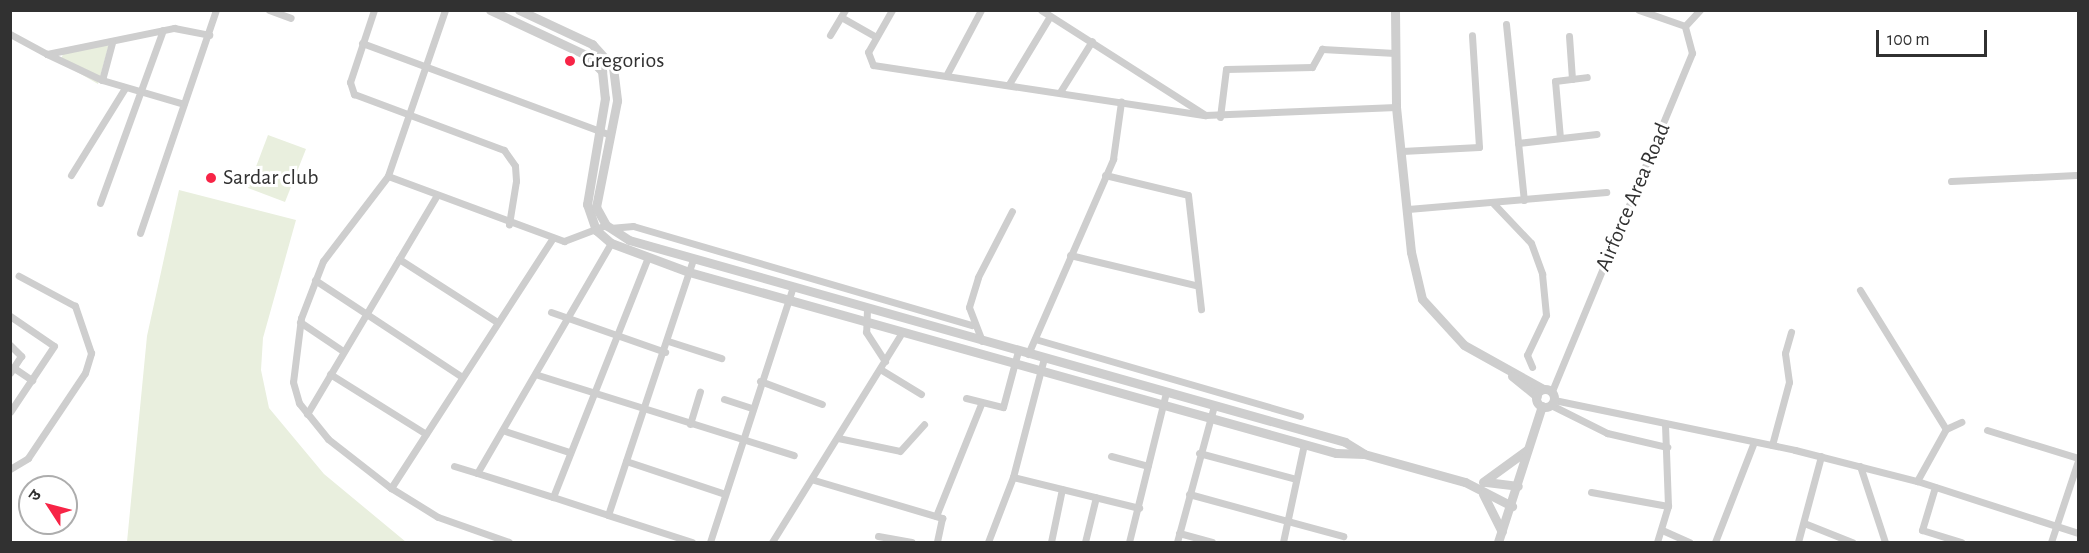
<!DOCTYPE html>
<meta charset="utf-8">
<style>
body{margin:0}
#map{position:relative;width:2089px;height:553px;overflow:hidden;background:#fff;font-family:"Alegreya Sans","Noto Sans Devanagari",sans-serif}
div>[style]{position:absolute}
.green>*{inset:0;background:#e9efde}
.minor>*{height:7px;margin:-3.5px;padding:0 3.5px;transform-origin:3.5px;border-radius:3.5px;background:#cecece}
.tertiary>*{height:9px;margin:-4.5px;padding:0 4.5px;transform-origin:4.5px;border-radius:4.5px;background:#cecece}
.tertiary>.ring{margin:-4.5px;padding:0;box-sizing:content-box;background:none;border:9px solid #cecece;border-radius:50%}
.dots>*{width:16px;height:16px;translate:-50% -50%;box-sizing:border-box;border:3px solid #fff;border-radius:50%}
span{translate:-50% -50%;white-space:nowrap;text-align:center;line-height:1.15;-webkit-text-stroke:6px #fff;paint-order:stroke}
.poi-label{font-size:22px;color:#313131}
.left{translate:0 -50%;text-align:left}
.street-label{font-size:22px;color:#313131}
.frame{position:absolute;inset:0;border:12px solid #313131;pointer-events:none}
.north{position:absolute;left:18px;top:475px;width:60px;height:60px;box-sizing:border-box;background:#fff;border:2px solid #adadad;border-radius:50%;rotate:306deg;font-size:16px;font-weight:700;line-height:24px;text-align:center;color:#313131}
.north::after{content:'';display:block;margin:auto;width:21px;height:27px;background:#f72446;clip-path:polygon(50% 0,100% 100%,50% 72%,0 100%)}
.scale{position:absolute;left:1876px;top:30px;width:111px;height:27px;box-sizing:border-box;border:3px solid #313131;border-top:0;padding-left:8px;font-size:18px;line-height:21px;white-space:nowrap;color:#313131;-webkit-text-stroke:4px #fff;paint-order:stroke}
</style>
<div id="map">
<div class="green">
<div style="clip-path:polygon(109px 44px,98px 84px,60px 62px,63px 54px)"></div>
<div style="clip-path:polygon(268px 135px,306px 149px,285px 202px,248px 188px)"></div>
<div style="clip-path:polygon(179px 190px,296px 220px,263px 338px,261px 370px,269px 408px,324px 474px,406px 542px,127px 542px,147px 336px)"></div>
</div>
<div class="minor">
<div style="left:269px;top:10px;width:23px;rotate:20deg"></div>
<div style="left:374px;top:10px;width:76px;rotate:108.4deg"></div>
<div style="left:350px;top:82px;width:13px;rotate:72deg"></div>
<div style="left:354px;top:94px;width:160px;rotate:20.5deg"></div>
<div style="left:504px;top:150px;width:19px;rotate:55deg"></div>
<div style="left:515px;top:166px;width:15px;rotate:86deg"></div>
<div style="left:516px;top:181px;width:44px;rotate:99.2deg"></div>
<div style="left:445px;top:10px;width:176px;rotate:109deg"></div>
<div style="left:388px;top:176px;width:107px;rotate:127.4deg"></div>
<div style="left:323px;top:261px;width:61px;rotate:111.1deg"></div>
<div style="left:301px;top:318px;width:64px;rotate:97.1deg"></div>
<div style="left:293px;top:382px;width:22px;rotate:74deg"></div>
<div style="left:299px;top:403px;width:46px;rotate:51.1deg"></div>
<div style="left:328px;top:439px;width:80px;rotate:37.9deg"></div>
<div style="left:391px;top:488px;width:55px;rotate:31.7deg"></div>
<div style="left:438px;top:517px;width:75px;rotate:19.4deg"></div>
<div style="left:892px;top:10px;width:48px;rotate:119.7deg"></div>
<div style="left:868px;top:52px;width:14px;rotate:69deg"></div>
<div style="left:873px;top:65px;width:336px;rotate:8.6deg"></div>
<div style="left:1041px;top:10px;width:195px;rotate:32.6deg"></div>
<div style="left:1205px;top:115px;width:191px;rotate:-2.4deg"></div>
<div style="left:841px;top:17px;width:40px;rotate:29.7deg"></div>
<div style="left:1506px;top:24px;width:177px;rotate:84.2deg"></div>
<div style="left:1685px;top:26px;width:22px;rotate:-47deg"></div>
<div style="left:10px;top:34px;width:42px;rotate:28.4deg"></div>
<div style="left:47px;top:54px;width:130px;rotate:-11.6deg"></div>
<div style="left:174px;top:28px;width:36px;rotate:11deg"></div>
<div style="left:830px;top:35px;width:29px;rotate:-59deg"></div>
<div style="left:1569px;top:36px;width:43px;rotate:86deg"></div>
<div style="left:362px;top:43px;width:265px;rotate:20.3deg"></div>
<div style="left:47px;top:54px;width:61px;rotate:25.3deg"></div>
<div style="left:102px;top:80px;width:85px;rotate:16.3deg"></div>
<div style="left:947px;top:74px;width:72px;rotate:-62deg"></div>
<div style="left:102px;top:80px;width:39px;rotate:-75deg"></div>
<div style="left:1009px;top:84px;width:79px;rotate:-58.9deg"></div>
<div style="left:1060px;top:92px;width:60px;rotate:-57.9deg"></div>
<div style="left:1220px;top:117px;width:48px;rotate:-82.9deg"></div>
<div style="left:1226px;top:69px;width:86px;rotate:-1.3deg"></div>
<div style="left:1312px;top:67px;width:21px;rotate:-61deg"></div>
<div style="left:1322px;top:49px;width:73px;rotate:3.1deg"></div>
<div style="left:1560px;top:138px;width:57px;rotate:-95deg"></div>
<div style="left:1555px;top:81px;width:32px;rotate:-7deg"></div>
<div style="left:1518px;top:143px;width:79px;rotate:-6.6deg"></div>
<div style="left:1402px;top:151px;width:77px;rotate:-3deg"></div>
<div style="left:1479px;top:147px;width:112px;rotate:-93.6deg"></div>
<div style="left:71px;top:175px;width:102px;rotate:-58.2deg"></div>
<div style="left:1105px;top:175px;width:85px;rotate:13.5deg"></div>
<div style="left:1188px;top:195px;width:115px;rotate:83.5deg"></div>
<div style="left:388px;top:176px;width:188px;rotate:20.3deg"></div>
<div style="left:564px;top:241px;width:45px;rotate:-20.9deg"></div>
<div style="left:1951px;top:181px;width:125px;rotate:-2.7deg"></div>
<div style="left:100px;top:203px;width:184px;rotate:-70deg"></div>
<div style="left:1493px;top:203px;width:55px;rotate:46.5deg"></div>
<div style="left:1531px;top:243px;width:33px;rotate:70deg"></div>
<div style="left:1542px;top:274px;width:41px;rotate:84.4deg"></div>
<div style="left:1546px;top:315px;width:44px;rotate:115.4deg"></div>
<div style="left:1527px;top:355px;width:13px;rotate:67deg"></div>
<div style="left:1408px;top:209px;width:199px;rotate:-4.9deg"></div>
<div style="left:610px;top:228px;width:23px;rotate:-5deg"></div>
<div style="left:633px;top:226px;width:353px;rotate:16.3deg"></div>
<div style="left:140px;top:233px;width:236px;rotate:-71.2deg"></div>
<div style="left:611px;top:243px;width:266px;rotate:120.2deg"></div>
<div style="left:477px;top:473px;width:80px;rotate:17.5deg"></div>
<div style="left:553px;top:497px;width:256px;rotate:-68.4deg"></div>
<div style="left:1070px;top:255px;width:129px;rotate:13.5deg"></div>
<div style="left:399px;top:259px;width:117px;rotate:32.7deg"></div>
<div style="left:315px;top:280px;width:176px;rotate:33.4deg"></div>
<div style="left:1860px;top:290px;width:163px;rotate:58.3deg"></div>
<div style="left:867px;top:309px;width:23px;rotate:92deg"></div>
<div style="left:866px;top:332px;width:35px;rotate:57deg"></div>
<div style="left:551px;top:312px;width:121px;rotate:19.3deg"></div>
<div style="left:10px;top:316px;width:53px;rotate:34.3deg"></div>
<div style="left:54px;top:346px;width:79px;rotate:123.7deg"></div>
<div style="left:300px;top:322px;width:52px;rotate:34deg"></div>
<div style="left:1035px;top:339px;width:276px;rotate:16.2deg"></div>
<div style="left:668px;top:341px;width:56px;rotate:17.8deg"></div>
<div style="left:982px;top:341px;width:36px;rotate:-111deg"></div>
<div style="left:969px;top:307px;width:31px;rotate:-73deg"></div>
<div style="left:978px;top:277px;width:74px;rotate:-62.7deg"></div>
<div style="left:10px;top:345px;width:16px;rotate:45deg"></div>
<div style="left:21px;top:356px;width:20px;rotate:123deg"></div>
<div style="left:1028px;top:354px;width:213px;rotate:-66.4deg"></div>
<div style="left:1113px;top:159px;width:58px;rotate:-82deg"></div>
<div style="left:14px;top:368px;width:22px;rotate:34deg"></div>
<div style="left:880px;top:369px;width:48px;rotate:31.4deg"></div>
<div style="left:330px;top:374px;width:113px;rotate:32deg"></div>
<div style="left:538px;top:375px;width:268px;rotate:17.4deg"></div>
<div style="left:760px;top:381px;width:66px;rotate:20.4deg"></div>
<div style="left:1552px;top:391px;width:366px;rotate:-67.5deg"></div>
<div style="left:1692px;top:53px;width:28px;rotate:-105deg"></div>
<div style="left:1685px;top:26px;width:49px;rotate:-160.8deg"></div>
<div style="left:966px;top:398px;width:38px;rotate:14deg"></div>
<div style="left:1003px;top:407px;width:58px;rotate:-75deg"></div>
<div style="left:724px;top:399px;width:29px;rotate:18deg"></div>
<div style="left:1554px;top:400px;width:246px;rotate:11.7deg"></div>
<div style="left:1795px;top:450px;width:126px;rotate:14.3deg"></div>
<div style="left:1917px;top:481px;width:169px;rotate:17.9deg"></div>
<div style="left:1551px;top:405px;width:63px;rotate:26.6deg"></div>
<div style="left:1607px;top:433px;width:62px;rotate:13.1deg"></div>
<div style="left:307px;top:414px;width:252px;rotate:-59.3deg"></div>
<div style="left:690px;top:424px;width:34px;rotate:-73deg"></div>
<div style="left:1987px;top:430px;width:95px;rotate:17.1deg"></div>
<div style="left:505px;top:431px;width:67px;rotate:18.2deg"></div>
<div style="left:838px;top:438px;width:63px;rotate:11.8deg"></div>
<div style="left:900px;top:451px;width:36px;rotate:-48deg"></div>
<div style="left:1772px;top:445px;width:65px;rotate:-74.9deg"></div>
<div style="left:1789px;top:382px;width:29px;rotate:-98deg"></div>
<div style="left:1785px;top:353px;width:22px;rotate:-74deg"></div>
<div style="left:1199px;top:453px;width:100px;rotate:15deg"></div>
<div style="left:1111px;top:456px;width:38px;rotate:15deg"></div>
<div style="left:626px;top:461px;width:104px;rotate:18.4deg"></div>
<div style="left:454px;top:466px;width:24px;rotate:17deg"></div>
<div style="left:1860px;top:466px;width:80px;rotate:71.8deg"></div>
<div style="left:10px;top:469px;width:21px;rotate:-31deg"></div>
<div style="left:28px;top:458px;width:102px;rotate:-56.2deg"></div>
<div style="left:85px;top:373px;width:21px;rotate:-73deg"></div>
<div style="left:91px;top:353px;width:50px;rotate:-108.8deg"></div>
<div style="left:75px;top:306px;width:64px;rotate:-151.8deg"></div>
<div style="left:1013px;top:477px;width:130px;rotate:13.8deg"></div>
<div style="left:814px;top:480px;width:134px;rotate:16.5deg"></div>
<div style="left:942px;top:518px;width:25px;rotate:102deg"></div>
<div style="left:1917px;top:481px;width:60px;rotate:-60.9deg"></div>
<div style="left:1946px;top:429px;width:17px;rotate:-25deg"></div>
<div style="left:1935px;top:487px;width:45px;rotate:106.8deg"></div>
<div style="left:1922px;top:530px;width:41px;rotate:17.1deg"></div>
<div style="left:391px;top:488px;width:298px;rotate:-57.1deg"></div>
<div style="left:1591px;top:492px;width:78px;rotate:10.3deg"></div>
<div style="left:1189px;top:494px;width:160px;rotate:15.3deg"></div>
<div style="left:553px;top:497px;width:58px;rotate:18.1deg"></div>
<div style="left:936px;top:516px;width:121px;rotate:-68.1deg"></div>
<div style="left:1804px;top:523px;width:52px;rotate:21.6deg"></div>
<div style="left:1662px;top:530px;width:30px;rotate:24deg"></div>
<div style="left:1179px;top:533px;width:34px;rotate:15deg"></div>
<div style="left:878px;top:536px;width:34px;rotate:10deg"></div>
<div style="left:692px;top:542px;width:88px;rotate:-162.2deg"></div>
<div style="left:608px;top:515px;width:269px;rotate:-71.6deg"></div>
<div style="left:710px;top:542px;width:266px;rotate:-72deg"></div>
<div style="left:772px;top:542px;width:248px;rotate:-58.2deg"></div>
<div style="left:988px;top:542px;width:70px;rotate:-69deg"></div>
<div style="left:1013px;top:477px;width:123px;rotate:-75.4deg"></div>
<div style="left:1051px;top:542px;width:54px;rotate:-78.3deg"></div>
<div style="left:1085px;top:542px;width:46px;rotate:-76.3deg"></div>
<div style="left:1129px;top:542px;width:154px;rotate:-76.1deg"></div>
<div style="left:1177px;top:542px;width:141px;rotate:-74.8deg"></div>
<div style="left:1283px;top:542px;width:100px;rotate:-77.9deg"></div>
<div style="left:1657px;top:542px;width:38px;rotate:-73deg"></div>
<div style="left:1668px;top:506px;width:81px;rotate:-92.1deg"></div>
<div style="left:1715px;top:542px;width:107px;rotate:-68.7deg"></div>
<div style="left:1798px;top:542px;width:89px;rotate:-75deg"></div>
<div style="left:2051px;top:542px;width:85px;rotate:-71.6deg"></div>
</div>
<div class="tertiary">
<div style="left:490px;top:10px;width:106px;rotate:25.1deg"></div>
<div style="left:586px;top:55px;width:23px;rotate:45deg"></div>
<div style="left:602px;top:71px;width:27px;rotate:84deg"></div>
<div style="left:605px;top:98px;width:108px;rotate:99.6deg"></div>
<div style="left:587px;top:204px;width:28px;rotate:71deg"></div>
<div style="left:596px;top:230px;width:20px;rotate:41deg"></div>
<div style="left:611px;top:243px;width:83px;rotate:20.4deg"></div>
<div style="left:689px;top:272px;width:672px;rotate:15.63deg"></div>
<div style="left:1336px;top:453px;width:28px;rotate:2deg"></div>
<div style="left:519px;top:10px;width:81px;rotate:25deg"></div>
<div style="left:592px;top:44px;width:31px;rotate:48deg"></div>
<div style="left:613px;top:67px;width:34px;rotate:83deg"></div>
<div style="left:617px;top:101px;width:108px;rotate:101.2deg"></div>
<div style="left:596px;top:207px;width:21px;rotate:61deg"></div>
<div style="left:606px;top:225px;width:27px;rotate:33deg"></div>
<div style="left:629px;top:240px;width:744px;rotate:15.75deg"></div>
<div style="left:1345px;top:442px;width:22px;rotate:32deg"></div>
<div style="left:1364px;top:454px;width:105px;rotate:15.5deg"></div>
<div style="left:1465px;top:482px;width:53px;rotate:27.1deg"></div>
<div style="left:1395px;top:10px;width:97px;rotate:89.4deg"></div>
<div style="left:1396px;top:107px;width:146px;rotate:84.1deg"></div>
<div style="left:1411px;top:252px;width:48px;rotate:76.8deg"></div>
<div style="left:1422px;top:299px;width:62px;rotate:47.6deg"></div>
<div style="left:1464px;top:345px;width:90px;rotate:29.1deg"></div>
<div style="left:1512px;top:376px;width:32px;rotate:39deg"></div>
<div class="ring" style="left:1536px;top:389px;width:9px;height:9px"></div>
<div style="left:1483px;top:482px;width:54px;rotate:-36deg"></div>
<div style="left:1486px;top:482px;width:32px;rotate:7deg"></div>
<div style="left:1483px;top:494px;width:42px;rotate:63.4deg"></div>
<div style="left:1498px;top:542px;width:143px;rotate:-72.1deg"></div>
</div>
<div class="dots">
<div style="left:570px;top:61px;background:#f72446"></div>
<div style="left:211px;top:178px;background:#f72446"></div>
</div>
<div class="poi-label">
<span class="left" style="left:582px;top:61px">Gregorios</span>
<span class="left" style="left:223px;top:178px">Sardar club</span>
</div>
<div class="street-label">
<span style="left:1633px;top:197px;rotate:-67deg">Airforce Area Road</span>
</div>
<div class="frame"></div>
<div class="north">उ</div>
<div class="scale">100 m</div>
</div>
